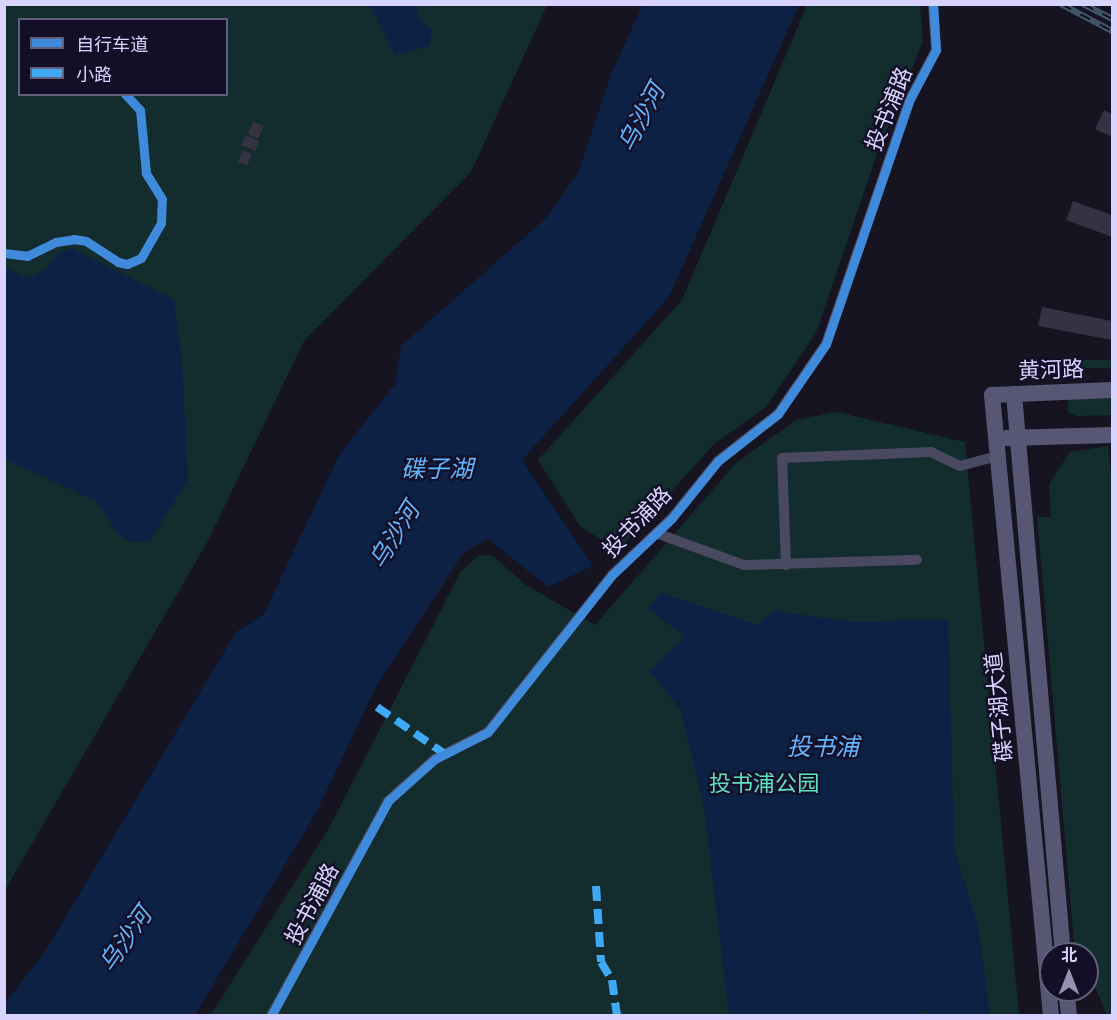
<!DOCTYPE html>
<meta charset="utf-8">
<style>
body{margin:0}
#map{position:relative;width:1117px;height:1020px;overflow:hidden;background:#161421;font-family:Signika,"Noto Sans SC",sans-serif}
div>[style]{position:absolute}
.green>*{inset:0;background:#132c2d}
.water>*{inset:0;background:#0d2144}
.building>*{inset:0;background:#343243}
.minor>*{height:10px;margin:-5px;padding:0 5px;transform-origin:5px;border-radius:5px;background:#4a4962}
.secondary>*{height:16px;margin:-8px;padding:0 8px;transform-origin:8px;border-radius:8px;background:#575674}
.rail>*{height:6px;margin-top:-3px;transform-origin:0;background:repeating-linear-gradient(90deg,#130f26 0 11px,#43596b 0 22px);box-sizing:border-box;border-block:2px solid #43596b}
.quiet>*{height:8px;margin-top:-4px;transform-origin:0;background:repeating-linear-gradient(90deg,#3fa9f5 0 15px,transparent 0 23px)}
.cycleway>*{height:9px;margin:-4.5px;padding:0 4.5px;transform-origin:4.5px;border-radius:4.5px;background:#408adc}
span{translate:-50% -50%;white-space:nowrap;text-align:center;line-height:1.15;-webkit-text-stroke:4.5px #130f26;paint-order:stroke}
.street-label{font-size:22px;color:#d9d4ff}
.park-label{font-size:22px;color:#5fe0c0}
.water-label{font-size:24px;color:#62b6ff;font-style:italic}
.frame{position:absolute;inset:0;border:6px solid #d9d4ff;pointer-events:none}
.legend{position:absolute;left:18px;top:18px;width:210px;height:78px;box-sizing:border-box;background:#130f26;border:2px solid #625e7d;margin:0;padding:8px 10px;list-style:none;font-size:18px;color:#d9d4ff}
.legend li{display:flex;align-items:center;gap:12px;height:30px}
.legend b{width:30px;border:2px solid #625e7d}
.north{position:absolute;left:1039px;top:942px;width:60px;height:60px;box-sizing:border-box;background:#130f26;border:2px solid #625e7d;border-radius:50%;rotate:0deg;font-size:16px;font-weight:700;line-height:24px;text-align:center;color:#d9d4ff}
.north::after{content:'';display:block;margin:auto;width:21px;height:27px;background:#9591b1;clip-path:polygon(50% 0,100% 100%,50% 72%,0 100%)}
</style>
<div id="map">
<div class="green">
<div style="clip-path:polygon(evenodd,5px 5px,547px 5px,471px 172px,304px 341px,208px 541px,5px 890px,5px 5px,20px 20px,226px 20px,226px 94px,20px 94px,20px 20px)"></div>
<div style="clip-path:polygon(807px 5px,920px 5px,923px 41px,876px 157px,816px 333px,766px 407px,714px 444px,618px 551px,580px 526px,538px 460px,682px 300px)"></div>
<div style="clip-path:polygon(1064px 360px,1112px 360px,1112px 368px,1064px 368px)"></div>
<div style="clip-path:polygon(1112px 395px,1112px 415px,1076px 416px,1068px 412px,1068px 399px)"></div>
<div style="clip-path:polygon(837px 412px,965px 442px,1019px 1015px,210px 1016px,329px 828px,461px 571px,479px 555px,493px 556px,526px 585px,595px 625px,736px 463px,796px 420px)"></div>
<div style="clip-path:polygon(1108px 446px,1112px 484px,1112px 1016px,1107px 1015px,1091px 978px,1087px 978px,1087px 954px,1075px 954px,1037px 517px,1051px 517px,1049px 484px,1070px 452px)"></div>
</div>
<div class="water">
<div style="clip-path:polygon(643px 4px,799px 5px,669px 297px,522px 460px,593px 566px,548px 587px,488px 539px,464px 552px,377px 685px,316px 813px,195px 1015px,5px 1015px,5px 1003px,44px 953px,236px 632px,264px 614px,339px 455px,395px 384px,401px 346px,546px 218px,578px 173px,612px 72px)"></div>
<div style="clip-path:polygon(370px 5px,417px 5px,418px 17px,432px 30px,429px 46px,395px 56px)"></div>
<div style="clip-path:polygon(71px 248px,174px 300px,182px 363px,188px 479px,150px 541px,131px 542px,118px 534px,98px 502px,5px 459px,5px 267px,22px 276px,34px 276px,45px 270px,58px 254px)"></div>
<div style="clip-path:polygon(661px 593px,757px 625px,774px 611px,856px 622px,948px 619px,954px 848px,978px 926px,990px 1015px,931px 1015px,926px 1010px,917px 1016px,729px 1015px,704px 807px,680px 709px,650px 671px,685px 637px,648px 608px)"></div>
</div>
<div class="building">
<div style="clip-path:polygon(1104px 110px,1112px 114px,1112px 137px,1095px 129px)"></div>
<div style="clip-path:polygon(253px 122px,264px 126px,258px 139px,248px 134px)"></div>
<div style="clip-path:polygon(246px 135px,259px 141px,255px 151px,241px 145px)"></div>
<div style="clip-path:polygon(243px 150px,252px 154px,247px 166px,238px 162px)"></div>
<div style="clip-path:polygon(1073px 201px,1112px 215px,1112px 237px,1066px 220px)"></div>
<div style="clip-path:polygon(1042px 307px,1112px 321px,1112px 340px,1038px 326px)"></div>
</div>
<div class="minor">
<div style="left:656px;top:533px;width:94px;rotate:20deg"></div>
<div style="left:744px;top:565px;width:173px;rotate:-1.7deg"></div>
<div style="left:786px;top:565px;width:107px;rotate:-92.1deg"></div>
<div style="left:782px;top:458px;width:149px;rotate:-2.3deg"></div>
<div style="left:931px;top:452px;width:32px;rotate:26deg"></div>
<div style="left:960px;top:466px;width:39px;rotate:-15deg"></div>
<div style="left:271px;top:1016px;width:245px;rotate:-61.4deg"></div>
<div style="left:388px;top:801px;width:63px;rotate:-41.8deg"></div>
<div style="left:435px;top:759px;width:59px;rotate:-27deg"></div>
<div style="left:488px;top:732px;width:200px;rotate:-51.7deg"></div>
<div style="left:612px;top:575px;width:83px;rotate:-43.5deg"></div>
<div style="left:672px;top:518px;width:73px;rotate:-51.1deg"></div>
<div style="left:718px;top:461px;width:76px;rotate:-38.1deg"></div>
<div style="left:778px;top:414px;width:85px;rotate:-55.6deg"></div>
<div style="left:826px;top:344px;width:257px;rotate:-71.1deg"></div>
<div style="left:909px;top:101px;width:58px;rotate:-62.1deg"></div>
<div style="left:936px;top:50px;width:46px;rotate:-93.7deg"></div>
</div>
<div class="secondary">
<div style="left:1014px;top:394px;width:562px;rotate:85deg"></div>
<div style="left:1006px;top:438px;width:106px;rotate:-1.6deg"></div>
<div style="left:1066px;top:990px;width:26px;rotate:83deg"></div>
<div style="left:1051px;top:1016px;width:624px;rotate:-95.43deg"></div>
<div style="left:992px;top:395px;width:120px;rotate:-2.4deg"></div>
</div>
<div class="rail">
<div style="left:1061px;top:4px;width:58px;rotate:27.9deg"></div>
<div style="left:1083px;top:4px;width:33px;rotate:27deg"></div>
</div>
<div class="quiet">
<div style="left:377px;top:707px;width:83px;rotate:34.7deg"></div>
<div style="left:596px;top:886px;width:76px;rotate:86.2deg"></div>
<div style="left:601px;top:962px;width:21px;rotate:59deg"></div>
<div style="left:612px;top:980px;width:36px;rotate:82deg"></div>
</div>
<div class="cycleway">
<div style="left:4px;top:253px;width:23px;rotate:7deg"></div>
<div style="left:27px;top:256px;width:32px;rotate:-26deg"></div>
<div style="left:56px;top:242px;width:18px;rotate:-9deg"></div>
<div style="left:74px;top:239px;width:12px;rotate:9deg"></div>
<div style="left:86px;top:241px;width:38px;rotate:33deg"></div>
<div style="left:118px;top:262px;width:9px;rotate:13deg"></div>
<div style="left:127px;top:264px;width:15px;rotate:-23deg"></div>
<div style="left:141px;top:258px;width:40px;rotate:-60.3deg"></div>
<div style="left:161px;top:223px;width:24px;rotate:-88deg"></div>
<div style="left:162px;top:199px;width:31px;rotate:-122deg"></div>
<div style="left:146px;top:173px;width:63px;rotate:-95.4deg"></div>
<div style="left:140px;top:110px;width:22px;rotate:-133deg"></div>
<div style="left:271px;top:1016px;width:245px;rotate:-61.4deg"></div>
<div style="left:388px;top:801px;width:63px;rotate:-41.8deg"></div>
<div style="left:435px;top:759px;width:59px;rotate:-27deg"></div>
<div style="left:488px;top:732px;width:200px;rotate:-51.7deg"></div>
<div style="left:612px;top:575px;width:83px;rotate:-43.5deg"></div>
<div style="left:672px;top:518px;width:73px;rotate:-51.1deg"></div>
<div style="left:718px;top:461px;width:76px;rotate:-38.1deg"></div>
<div style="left:778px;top:414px;width:85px;rotate:-55.6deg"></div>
<div style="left:826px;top:344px;width:257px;rotate:-71.1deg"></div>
<div style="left:909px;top:101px;width:58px;rotate:-62.1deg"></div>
<div style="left:936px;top:50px;width:46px;rotate:-93.7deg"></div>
</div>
<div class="street-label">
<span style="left:889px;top:109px;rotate:-68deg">投书浦路</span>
<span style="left:1051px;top:370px;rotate:-2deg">黄河路</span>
<span style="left:637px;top:522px;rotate:-46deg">投书浦路</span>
<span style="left:999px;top:707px;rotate:-96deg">碟子湖大道</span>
<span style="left:312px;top:904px;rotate:-62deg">投书浦路</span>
</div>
<div class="park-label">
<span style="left:764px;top:784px">投书浦公园</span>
</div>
<div class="water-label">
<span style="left:642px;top:118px;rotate:-62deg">乌沙河</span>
<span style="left:437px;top:470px">碟子湖</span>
<span style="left:395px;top:536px;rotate:-58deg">乌沙河</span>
<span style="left:823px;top:748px">投书浦</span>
<span style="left:126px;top:940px;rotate:-55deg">乌沙河</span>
</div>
<div class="frame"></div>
<ul class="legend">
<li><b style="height:8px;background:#408adc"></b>自行车道</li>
<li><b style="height:8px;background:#3fa9f5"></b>小路</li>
</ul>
<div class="north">北</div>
</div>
